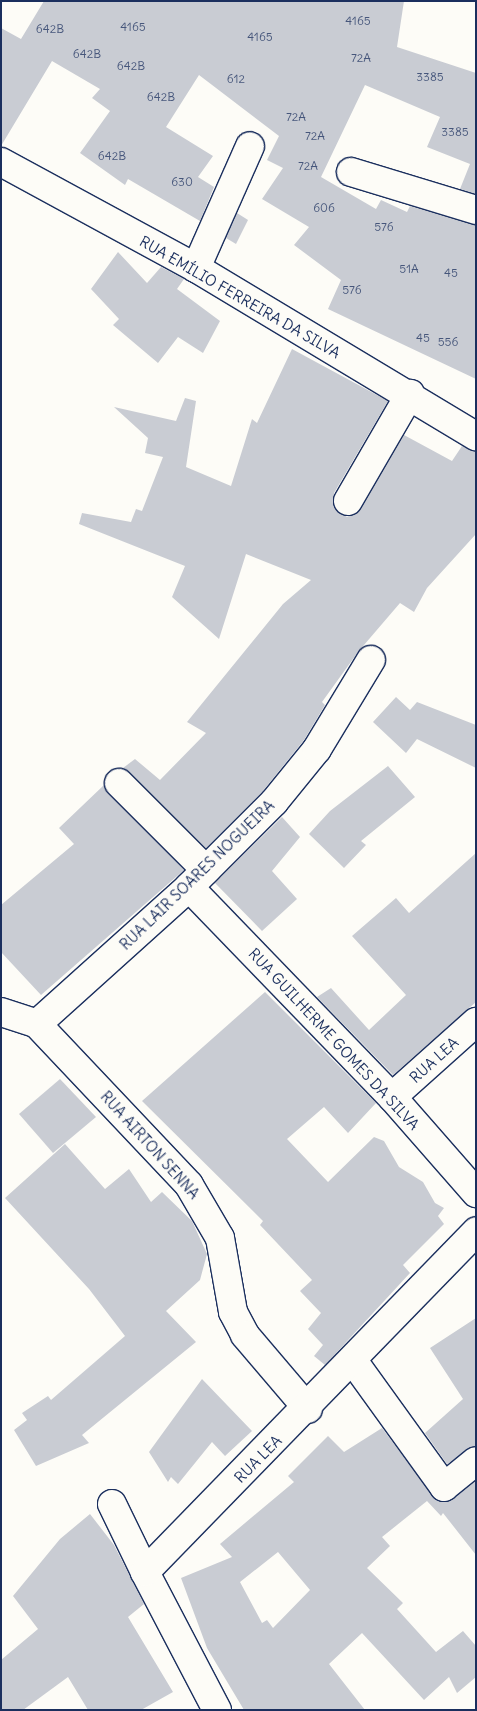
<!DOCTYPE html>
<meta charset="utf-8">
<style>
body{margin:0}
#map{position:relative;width:477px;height:1711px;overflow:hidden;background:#fdfcf7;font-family:Delius,sans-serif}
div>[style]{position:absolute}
.building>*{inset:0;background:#c9ccd3}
.roads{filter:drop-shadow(1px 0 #1b2f5e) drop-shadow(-1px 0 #1b2f5e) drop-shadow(0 1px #1b2f5e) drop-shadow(0 -1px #1b2f5e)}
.minor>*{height:28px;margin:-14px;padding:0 14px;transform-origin:14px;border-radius:14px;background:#fdfcf7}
span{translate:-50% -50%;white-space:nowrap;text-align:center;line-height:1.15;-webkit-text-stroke:4px #fdfcf7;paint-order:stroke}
.number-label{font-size:12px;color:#46567b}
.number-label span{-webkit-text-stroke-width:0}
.street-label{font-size:15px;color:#1b2f5e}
.frame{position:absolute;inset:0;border:2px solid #1b2f5e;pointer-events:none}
</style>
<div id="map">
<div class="building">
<div style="clip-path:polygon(44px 1px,404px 1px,397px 47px,476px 73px,476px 194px,460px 189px,470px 164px,427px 147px,440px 117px,365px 85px,321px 177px,376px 209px,381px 200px,407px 212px,410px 206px,476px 225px,476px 379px,328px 309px,341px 280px,294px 245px,309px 227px,262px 199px,283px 168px,267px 160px,279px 136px,199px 75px,166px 127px,213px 156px,198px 177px,214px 187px,200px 221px,128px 179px,125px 185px,80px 153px,110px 111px,92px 98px,100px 89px,52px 61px,1px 146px,1px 28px,21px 39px)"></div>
<div style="clip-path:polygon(237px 213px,248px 220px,236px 244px,226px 238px)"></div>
<div style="clip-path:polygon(118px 252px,147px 283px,161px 267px,184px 279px,177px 289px,220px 321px,203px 353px,178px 337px,158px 363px,113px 325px,119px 319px,91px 289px)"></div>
<div style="clip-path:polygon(292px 349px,388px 401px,334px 493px,335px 509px,347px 517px,361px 509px,404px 435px,452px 461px,462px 446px,476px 452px,476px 534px,427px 588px,414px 612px,400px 603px,358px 652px,322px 702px,325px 705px,304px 740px,262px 792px,206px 848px,123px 768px,135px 759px,160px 780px,206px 733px,187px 722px,283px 604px,311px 580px,246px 554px,219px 639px,172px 597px,185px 566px,79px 524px,82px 513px,131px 522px,136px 509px,142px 511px,163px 457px,145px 453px,148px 438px,114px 407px,176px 421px,185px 398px,196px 401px,186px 467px,231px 486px,252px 419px,257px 423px)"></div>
<div style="clip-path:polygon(396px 697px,410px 710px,417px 702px,476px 725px,476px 768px,417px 739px,406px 753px,373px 722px)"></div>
<div style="clip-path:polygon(388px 766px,415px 797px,361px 841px,366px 845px,344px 868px,309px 834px,330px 811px)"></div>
<div style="clip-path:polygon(104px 785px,184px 870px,41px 995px,1px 952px,1px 905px,74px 844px,59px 828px)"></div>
<div style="clip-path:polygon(282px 817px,300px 837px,272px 871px,297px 899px,262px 931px,215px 883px)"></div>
<div style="clip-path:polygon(476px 853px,476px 1002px,393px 1075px,317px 997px,331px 988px,369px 1030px,406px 995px,352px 936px,396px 898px,409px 913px)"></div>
<div style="clip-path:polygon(265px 992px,376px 1103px,348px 1133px,324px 1107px,287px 1139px,328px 1182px,374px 1137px,384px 1141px,399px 1167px,423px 1182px,435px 1203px,444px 1208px,438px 1216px,444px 1224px,403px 1265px,410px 1273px,325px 1365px,314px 1356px,323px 1345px,308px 1329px,321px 1313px,300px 1291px,312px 1280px,260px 1225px,263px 1221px,142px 1101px)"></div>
<div style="clip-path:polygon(60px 1079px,96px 1117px,53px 1153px,19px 1114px)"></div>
<div style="clip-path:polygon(65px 1144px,105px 1189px,129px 1169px,151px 1202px,162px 1192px,192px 1221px,207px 1254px,200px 1280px,166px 1311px,196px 1342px,82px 1435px,89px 1443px,36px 1466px,14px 1430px,27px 1420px,22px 1413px,48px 1396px,51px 1400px,125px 1336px,89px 1289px,5px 1198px)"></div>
<div style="clip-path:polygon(476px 1318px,476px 1446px,447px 1464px,425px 1433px,463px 1399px,430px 1348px)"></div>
<div style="clip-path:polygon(202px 1379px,252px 1431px,225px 1456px,212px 1442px,178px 1484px,171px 1477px,168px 1482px,149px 1452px)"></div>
<div style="clip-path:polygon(evenodd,382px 1428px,437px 1501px,453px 1499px,476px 1481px,476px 1555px,443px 1513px,441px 1516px,427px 1501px,382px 1537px,390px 1546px,367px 1568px,403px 1603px,397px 1609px,436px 1652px,463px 1631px,476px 1646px,476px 1677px,457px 1693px,449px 1677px,424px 1700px,362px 1633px,329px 1664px,365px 1710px,244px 1710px,207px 1648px,181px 1578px,232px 1557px,220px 1544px,294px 1482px,288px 1476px,328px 1436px,344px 1452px,382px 1428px,278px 1552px,310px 1590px,273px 1628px,267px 1620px,262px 1623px,240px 1582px,278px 1552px)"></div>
<div style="clip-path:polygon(90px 1514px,114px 1545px,144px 1604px,128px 1617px,173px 1692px,141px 1710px,88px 1710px,68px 1677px,23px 1710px,1px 1710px,1px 1660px,38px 1629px,13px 1596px,60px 1539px)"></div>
</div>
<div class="roads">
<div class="minor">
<div style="left:1px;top:162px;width:222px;rotate:28.5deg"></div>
<div style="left:196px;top:268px;width:327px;rotate:31deg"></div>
<div style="left:351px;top:172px;width:131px;rotate:16.9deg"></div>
<div style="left:196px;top:268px;width:133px;rotate:-66.1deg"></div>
<div style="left:348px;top:501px;width:124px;rotate:-59.9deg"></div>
<div style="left:119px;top:783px;width:123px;rotate:45deg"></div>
<div style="left:189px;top:887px;width:292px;rotate:46deg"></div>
<div style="left:392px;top:1097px;width:128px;rotate:48.8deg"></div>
<div style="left:1px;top:1012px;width:38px;rotate:18deg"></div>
<div style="left:37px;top:1024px;width:221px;rotate:46.6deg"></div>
<div style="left:189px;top:1185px;width:61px;rotate:59.7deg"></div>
<div style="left:220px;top:1238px;width:75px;rotate:80deg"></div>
<div style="left:233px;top:1312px;width:26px;rotate:62deg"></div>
<div style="left:245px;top:1335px;width:97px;rotate:49.6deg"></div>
<div style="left:37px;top:1024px;width:205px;rotate:-42deg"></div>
<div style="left:189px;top:887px;width:120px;rotate:-45deg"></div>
<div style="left:274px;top:802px;width:68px;rotate:-50.9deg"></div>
<div style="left:317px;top:749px;width:104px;rotate:-58.8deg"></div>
<div style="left:392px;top:1097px;width:113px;rotate:-41.8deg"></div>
<div style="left:354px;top:1362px;width:154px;rotate:54.2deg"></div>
<div style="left:444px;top:1487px;width:41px;rotate:-39.1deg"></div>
<div style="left:112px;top:1504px;width:76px;rotate:64.1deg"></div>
<div style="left:217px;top:1710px;width:156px;rotate:-117.6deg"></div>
<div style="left:145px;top:1572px;width:475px;rotate:-45.8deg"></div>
</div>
</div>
<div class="number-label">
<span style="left:358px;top:21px">4165</span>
<span style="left:133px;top:27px">4165</span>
<span style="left:50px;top:29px">642B</span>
<span style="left:260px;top:37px">4165</span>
<span style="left:87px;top:54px">642B</span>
<span style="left:361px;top:58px">72A</span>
<span style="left:131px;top:66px">642B</span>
<span style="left:430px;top:77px">3385</span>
<span style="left:236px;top:79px">612</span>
<span style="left:161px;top:97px">642B</span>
<span style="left:296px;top:117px">72A</span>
<span style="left:455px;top:132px">3385</span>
<span style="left:315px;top:136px">72A</span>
<span style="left:112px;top:156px">642B</span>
<span style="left:308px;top:166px">72A</span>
<span style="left:182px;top:182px">630</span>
<span style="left:324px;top:208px">606</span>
<span style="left:384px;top:227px">576</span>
<span style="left:409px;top:269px">51A</span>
<span style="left:451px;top:273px">45</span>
<span style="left:352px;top:290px">576</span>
<span style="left:423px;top:338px">45</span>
<span style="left:448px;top:342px">556</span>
</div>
<div class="street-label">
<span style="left:240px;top:297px;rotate:30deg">RUA EMÍLIO FERREIRA DA SILVA</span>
<span style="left:197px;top:875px;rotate:-44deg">RUA LAIR SOARES NOGUEIRA</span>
<span style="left:334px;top:1039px;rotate:47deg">RUA GUILHERME GOMES DA SILVA</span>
<span style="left:434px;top:1060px;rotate:-42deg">RUA LEA</span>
<span style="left:150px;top:1145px;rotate:48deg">RUA AIRTON SENNA</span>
<span style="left:258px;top:1459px;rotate:-45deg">RUA LEA</span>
</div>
<div class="frame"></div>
</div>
